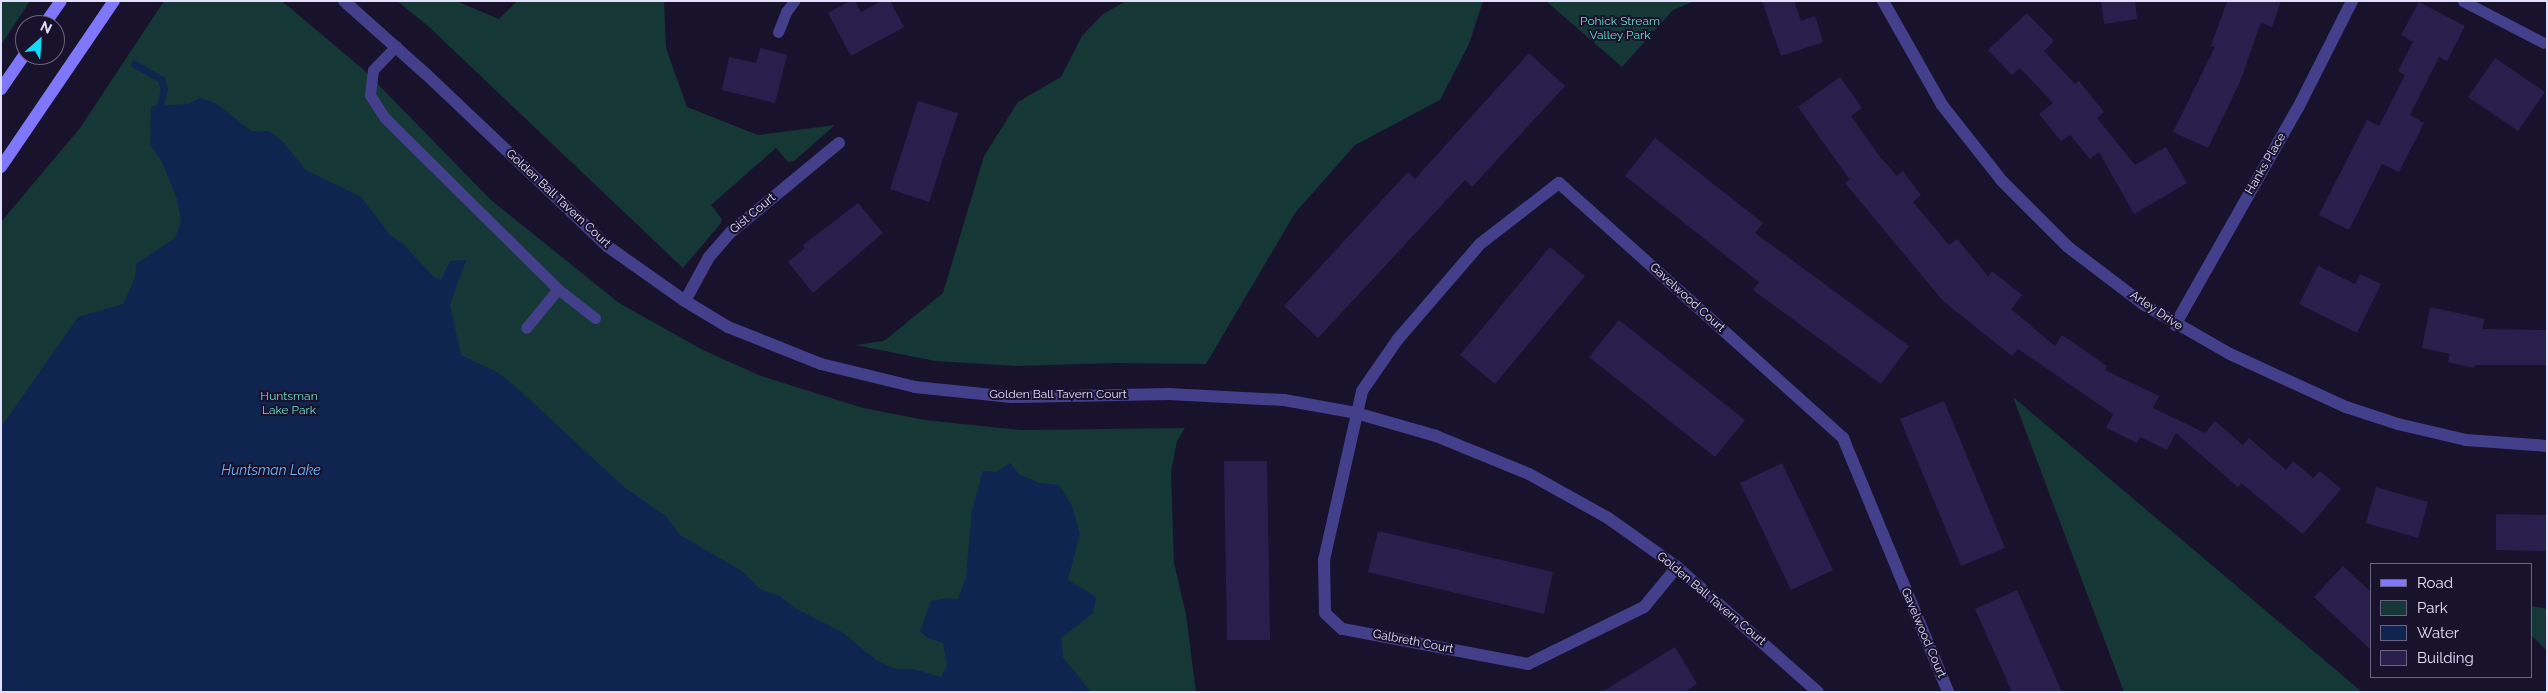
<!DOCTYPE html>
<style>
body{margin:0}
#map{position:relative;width:2548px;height:693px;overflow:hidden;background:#18122d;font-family:Raleway,sans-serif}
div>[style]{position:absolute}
.green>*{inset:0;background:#153736}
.water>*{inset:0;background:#0f2550}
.stream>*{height:7px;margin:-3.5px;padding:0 3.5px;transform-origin:3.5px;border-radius:3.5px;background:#0f2550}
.building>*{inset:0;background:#291f4d}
.lane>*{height:11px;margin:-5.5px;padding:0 5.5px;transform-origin:5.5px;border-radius:5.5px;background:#443f8b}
.street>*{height:12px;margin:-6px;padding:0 6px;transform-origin:6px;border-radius:6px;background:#443f8b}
.secondary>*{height:12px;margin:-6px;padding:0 6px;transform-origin:6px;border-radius:6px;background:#7f78fc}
span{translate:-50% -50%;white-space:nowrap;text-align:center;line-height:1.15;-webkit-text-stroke:4px #18122d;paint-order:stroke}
.park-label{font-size:12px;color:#6adfc5}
.street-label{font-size:12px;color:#e3dffe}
.water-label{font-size:14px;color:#6fb7fc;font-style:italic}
.frame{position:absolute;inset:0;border:2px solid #e3dffe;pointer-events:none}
.legend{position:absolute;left:2370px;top:563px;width:162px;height:115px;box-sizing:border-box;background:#18122d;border:1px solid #696481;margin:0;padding:6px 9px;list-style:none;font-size:15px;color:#e3dffe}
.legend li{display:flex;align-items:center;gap:10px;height:25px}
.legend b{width:25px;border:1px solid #696481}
.north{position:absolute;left:15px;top:15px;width:50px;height:50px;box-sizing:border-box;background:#18122d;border:1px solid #696481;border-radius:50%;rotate:26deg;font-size:14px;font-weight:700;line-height:20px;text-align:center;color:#e3dffe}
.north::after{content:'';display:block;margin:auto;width:18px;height:22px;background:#0fdcfa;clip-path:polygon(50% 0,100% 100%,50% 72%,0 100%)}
</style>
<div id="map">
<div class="green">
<div style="clip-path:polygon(1px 1px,30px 1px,1px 45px)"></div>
<div style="clip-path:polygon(164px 1px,282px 1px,365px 71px,491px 200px,619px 303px,703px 350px,761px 376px,863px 408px,925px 420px,1020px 430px,1185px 428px,1177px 441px,1171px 472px,1174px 563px,1186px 614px,1196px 692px,1px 692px,1px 222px,80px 128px)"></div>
<div style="clip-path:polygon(397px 1px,456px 1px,499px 19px,517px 1px,664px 1px,666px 48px,687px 107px,758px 135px,835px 125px,794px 161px,788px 162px,776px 148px,711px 205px,722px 219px,721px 223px,683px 268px,428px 26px)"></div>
<div style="clip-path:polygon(1126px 1px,1483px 1px,1469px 44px,1440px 100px,1355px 145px,1295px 213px,1206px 364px,1114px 363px,1018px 366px,935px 361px,855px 345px,884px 341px,943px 293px,984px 156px,1018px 102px,1061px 77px,1082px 36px,1103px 14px)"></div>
<div style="clip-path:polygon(1546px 1px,1695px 1px,1673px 10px,1622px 67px)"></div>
<div style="clip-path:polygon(2013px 397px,2362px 692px,2124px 692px)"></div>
<div style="clip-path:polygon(2532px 606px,2547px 609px,2547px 651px,2532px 636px)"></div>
</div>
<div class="water">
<div style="clip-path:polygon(200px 98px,217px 104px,251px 131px,269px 131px,282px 141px,306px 170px,361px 197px,390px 235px,403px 244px,434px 277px,441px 280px,450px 261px,466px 260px,450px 305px,461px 355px,497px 372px,516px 387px,624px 487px,666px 516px,680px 535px,742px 571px,760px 589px,780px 596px,795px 608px,842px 632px,876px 660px,895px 669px,913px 669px,941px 677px,947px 665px,943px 643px,928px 638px,920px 631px,931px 601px,948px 598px,958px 599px,966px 577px,972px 510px,983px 471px,997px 472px,1010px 463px,1019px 474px,1039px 483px,1059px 485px,1072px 506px,1080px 533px,1068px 580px,1096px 597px,1093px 613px,1061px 638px,1063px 657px,1091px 692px,1px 692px,1px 427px,78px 317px,123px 304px,135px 278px,136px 264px,175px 238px,181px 221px,177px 199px,162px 162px,150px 144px,151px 106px,188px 104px)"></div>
</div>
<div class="stream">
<div style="left:134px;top:64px;width:31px;rotate:29deg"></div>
<div style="left:161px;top:79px;width:10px;rotate:73deg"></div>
<div style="left:164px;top:89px;width:16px;rotate:104deg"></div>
</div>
<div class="building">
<div style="clip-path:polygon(850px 1px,855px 1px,861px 12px,881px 1px,890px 1px,904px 27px,851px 56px,828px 13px)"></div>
<div style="clip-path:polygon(1762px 1px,1794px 1px,1801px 21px,1815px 16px,1823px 42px,1781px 56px)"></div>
<div style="clip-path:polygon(2101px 1px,2135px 1px,2137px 19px,2104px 24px)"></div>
<div style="clip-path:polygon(2227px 1px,2281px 1px,2272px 27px,2261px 23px,2239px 84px,2208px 148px,2173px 132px,2215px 47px,2211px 46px)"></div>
<div style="clip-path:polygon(2419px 2px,2465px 26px,2447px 61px,2439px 57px,2410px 115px,2424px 123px,2399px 172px,2382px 164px,2349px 230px,2319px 215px,2367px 120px,2379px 126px,2405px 75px,2398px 71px,2413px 42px,2401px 35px)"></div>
<div style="clip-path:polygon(2027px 13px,2054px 41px,2044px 51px,2075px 84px,2079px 81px,2104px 112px,2097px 118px,2135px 165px,2166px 147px,2187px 183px,2134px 214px,2099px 152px,2090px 159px,2070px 135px,2061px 141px,2039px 114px,2053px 103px,2020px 68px,2012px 75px,1988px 50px)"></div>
<div style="clip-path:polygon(760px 48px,787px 55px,775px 103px,722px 90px,729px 57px,756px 63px)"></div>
<div style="clip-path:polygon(1529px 53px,1565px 86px,1472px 187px,1465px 180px,1318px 338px,1284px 306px,1408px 172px,1415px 179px)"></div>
<div style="clip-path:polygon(2495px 58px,2545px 92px,2518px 131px,2468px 97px)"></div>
<div style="clip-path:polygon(1840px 77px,1862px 108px,1851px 116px,1880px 157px,1897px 176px,1903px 171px,1921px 195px,1913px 202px,1949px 245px,1957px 239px,1988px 276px,1992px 271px,2022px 295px,2011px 309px,2055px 346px,2062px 335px,2107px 366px,2105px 370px,2159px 396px,2153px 408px,2205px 433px,2215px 421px,2243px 445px,2249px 438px,2286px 470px,2293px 461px,2313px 478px,2320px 471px,2341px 489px,2303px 534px,2241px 483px,2238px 487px,2176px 433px,2167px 450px,2140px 437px,2137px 443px,2106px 428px,2113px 414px,2018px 349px,2012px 356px,1943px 301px,1845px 183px,1850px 180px,1798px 107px)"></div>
<div style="clip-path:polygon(918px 101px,958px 113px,929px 202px,890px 189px)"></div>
<div style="clip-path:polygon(1655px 138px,1763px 223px,1755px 233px,1909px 346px,1881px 384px,1753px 290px,1759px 282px,1625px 176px)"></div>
<div style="clip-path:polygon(858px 203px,883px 233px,813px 293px,788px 262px,805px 248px,803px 245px)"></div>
<div style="clip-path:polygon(1550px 247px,1585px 276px,1495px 384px,1460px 355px)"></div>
<div style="clip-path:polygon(2318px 266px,2355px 284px,2360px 274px,2381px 284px,2357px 333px,2299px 304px)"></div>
<div style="clip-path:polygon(2430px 307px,2485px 319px,2482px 329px,2547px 330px,2547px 365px,2475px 365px,2474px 368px,2448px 362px,2450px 354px,2422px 348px)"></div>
<div style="clip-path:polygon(1619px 320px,1745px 420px,1715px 457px,1589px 357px)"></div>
<div style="clip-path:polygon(1944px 401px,2005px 548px,1961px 566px,1900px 419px)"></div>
<div style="clip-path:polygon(1224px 461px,1267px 461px,1270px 640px,1227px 640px)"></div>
<div style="clip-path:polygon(1782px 463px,1833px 570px,1791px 590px,1740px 483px)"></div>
<div style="clip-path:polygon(2376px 487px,2428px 502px,2418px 538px,2366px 523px)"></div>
<div style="clip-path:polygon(2496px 514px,2547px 515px,2547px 551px,2496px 550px)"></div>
<div style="clip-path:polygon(1378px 531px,1553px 572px,1544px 614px,1368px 572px)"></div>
<div style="clip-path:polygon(2343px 566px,2372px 593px,2372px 651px,2314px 597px)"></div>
<div style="clip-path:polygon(2017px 590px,2062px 692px,2012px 692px,1975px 609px)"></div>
<div style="clip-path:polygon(1675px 647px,1697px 684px,1685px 692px,1602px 692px)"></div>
</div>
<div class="lane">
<div style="left:2463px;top:1px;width:91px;rotate:27.4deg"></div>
<div style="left:778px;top:32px;width:22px;rotate:-68deg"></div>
<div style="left:786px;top:12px;width:14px;rotate:-54deg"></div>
<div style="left:396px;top:46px;width:33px;rotate:134deg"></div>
<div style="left:373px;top:70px;width:25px;rotate:97deg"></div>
<div style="left:370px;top:95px;width:27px;rotate:57deg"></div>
<div style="left:385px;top:118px;width:243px;rotate:44.7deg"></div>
<div style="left:558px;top:289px;width:50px;rotate:129.4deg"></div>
<div style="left:558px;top:289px;width:47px;rotate:38.1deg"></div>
</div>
<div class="street">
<div style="left:344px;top:1px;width:110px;rotate:41.7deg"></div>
<div style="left:426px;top:74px;width:250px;rotate:43.5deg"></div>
<div style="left:607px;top:246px;width:95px;rotate:35.2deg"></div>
<div style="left:685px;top:301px;width:50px;rotate:31.2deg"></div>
<div style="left:728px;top:327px;width:100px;rotate:21.7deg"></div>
<div style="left:821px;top:364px;width:97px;rotate:13.7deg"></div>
<div style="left:915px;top:387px;width:97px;rotate:5.9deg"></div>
<div style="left:1011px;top:397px;width:158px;rotate:-1.1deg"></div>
<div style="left:1169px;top:394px;width:115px;rotate:3deg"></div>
<div style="left:1284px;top:400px;width:73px;rotate:10.2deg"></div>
<div style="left:1356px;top:413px;width:83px;rotate:16deg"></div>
<div style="left:1436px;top:436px;width:100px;rotate:22.2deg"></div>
<div style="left:1529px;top:474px;width:90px;rotate:29.1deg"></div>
<div style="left:1608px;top:518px;width:85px;rotate:35.4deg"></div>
<div style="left:1677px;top:567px;width:188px;rotate:41.6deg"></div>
<div style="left:1883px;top:1px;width:120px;rotate:60.4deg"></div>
<div style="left:1942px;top:105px;width:97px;rotate:51.7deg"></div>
<div style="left:2002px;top:181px;width:93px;rotate:45deg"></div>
<div style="left:2068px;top:247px;width:94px;rotate:37.2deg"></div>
<div style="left:2143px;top:304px;width:100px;rotate:29.9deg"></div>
<div style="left:2230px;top:354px;width:128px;rotate:24.6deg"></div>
<div style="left:2346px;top:407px;width:55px;rotate:18.1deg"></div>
<div style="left:2398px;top:424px;width:70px;rotate:13.2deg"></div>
<div style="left:2466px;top:440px;width:81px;rotate:4.2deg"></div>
<div style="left:685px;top:301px;width:50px;rotate:-61.4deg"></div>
<div style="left:709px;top:257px;width:33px;rotate:-49deg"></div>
<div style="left:731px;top:232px;width:140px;rotate:-39.5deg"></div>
<div style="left:2175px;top:325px;width:249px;rotate:-60.5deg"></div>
<div style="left:2298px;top:108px;width:120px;rotate:-63.2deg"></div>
<div style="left:1677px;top:567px;width:52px;rotate:129.5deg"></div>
<div style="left:1644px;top:607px;width:129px;rotate:153.8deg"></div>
<div style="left:1528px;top:664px;width:189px;rotate:-169.3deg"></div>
<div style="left:1342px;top:629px;width:23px;rotate:-137deg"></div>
<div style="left:1325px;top:613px;width:53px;rotate:-91.1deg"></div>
<div style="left:1324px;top:560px;width:173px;rotate:-77.3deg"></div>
<div style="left:1362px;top:391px;width:63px;rotate:-55.3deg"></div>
<div style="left:1398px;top:339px;width:125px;rotate:-49.2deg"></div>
<div style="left:1480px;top:244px;width:100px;rotate:-37.7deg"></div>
<div style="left:1559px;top:183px;width:382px;rotate:41.9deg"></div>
<div style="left:1843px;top:438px;width:275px;rotate:67.5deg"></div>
</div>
<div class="secondary">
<div style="left:44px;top:25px;width:29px;rotate:-55deg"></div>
<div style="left:1px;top:89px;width:42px;rotate:-55.6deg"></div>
<div style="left:1px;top:167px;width:201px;rotate:-55.8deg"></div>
</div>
<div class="park-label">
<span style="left:1620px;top:29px">Pohick Stream<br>Valley Park</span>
<span style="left:289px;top:404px">Huntsman<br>Lake Park</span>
</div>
<div class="street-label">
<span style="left:2266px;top:164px;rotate:-60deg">Hanks Place</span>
<span style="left:558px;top:199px;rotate:43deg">Golden Ball Tavern Court</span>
<span style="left:753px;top:214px;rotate:-40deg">Gist Court</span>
<span style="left:1687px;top:298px;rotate:42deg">Gavelwood Court</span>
<span style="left:2156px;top:311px;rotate:34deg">Arley Drive</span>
<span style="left:1058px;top:395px">Golden Ball Tavern Court</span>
<span style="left:1711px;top:599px;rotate:40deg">Golden Ball Tavern Court</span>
<span style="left:1923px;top:633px;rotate:67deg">Gavelwood Court</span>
<span style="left:1413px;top:642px;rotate:11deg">Galbreth Court</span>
</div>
<div class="water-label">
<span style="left:271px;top:470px">Huntsman Lake</span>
</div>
<div class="frame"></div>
<ul class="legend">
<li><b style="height:6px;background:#7f78fc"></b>Road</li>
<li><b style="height:14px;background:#153736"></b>Park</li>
<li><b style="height:14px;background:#0f2550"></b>Water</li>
<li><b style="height:14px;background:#291f4d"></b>Building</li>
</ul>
<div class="north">N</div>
</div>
